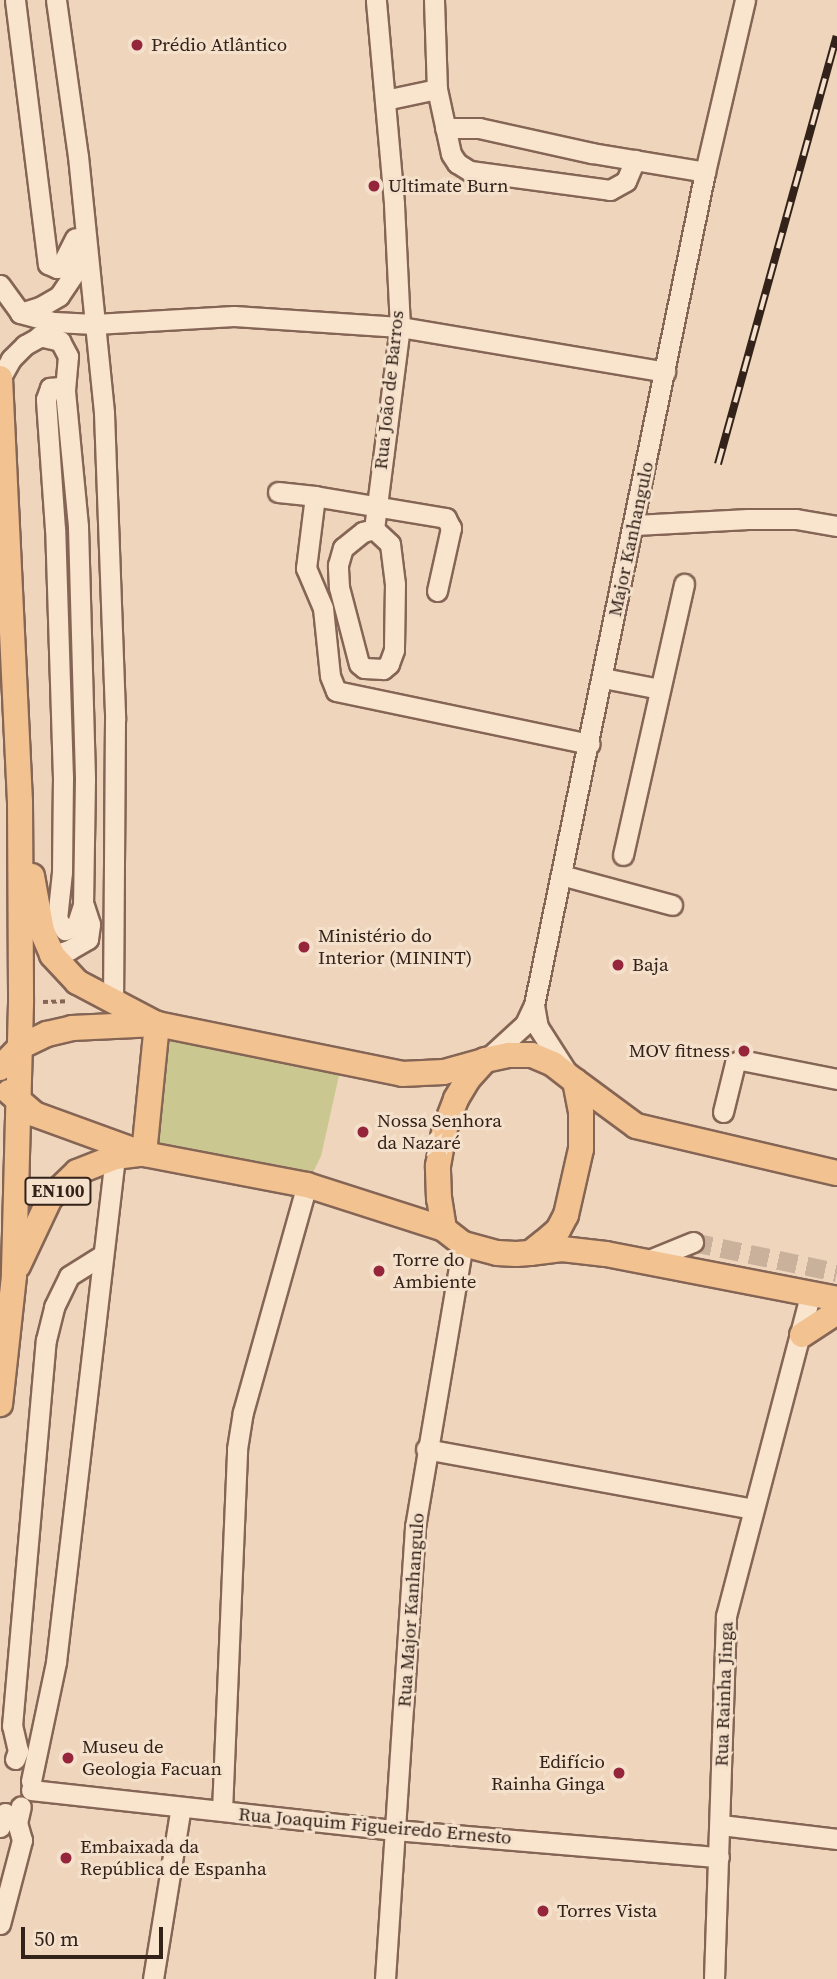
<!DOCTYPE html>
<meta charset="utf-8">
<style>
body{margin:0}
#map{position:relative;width:837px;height:1979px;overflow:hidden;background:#eed5bb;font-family:"Source Serif 4",serif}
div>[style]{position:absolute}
.green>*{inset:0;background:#cbc790}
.minor-tunnel>*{height:19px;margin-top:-9.5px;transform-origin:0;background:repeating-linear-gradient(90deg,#c9b19b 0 19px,transparent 0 29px)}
.path>*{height:3.5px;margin-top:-1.75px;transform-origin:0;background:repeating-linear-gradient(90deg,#856555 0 5px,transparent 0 8.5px)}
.roads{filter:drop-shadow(2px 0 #856555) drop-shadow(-2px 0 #856555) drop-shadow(0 2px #856555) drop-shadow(0 -2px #856555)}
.minor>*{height:19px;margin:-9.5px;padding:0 9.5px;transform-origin:9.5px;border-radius:9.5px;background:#f9e4ce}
.major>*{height:24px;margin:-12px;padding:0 12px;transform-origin:12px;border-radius:12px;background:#f3c291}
.rail>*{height:8px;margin-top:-4px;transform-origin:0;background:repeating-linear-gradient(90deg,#f5e1cb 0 16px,#33221a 0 32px);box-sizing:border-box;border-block:2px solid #33221a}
.dots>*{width:19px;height:19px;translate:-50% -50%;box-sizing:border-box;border:4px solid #f5e1cb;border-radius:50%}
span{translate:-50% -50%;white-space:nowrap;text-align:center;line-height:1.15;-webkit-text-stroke:6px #f5e1cb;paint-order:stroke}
.shield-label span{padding:2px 5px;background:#f5e1cb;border:2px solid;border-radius:5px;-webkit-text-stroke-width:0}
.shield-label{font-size:18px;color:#33221a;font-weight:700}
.poi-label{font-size:19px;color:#33221a}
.left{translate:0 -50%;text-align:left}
.right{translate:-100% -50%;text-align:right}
.street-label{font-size:19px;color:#33221a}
.scale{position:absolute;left:21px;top:1927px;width:142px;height:32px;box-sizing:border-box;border:4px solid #33221a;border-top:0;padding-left:9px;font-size:21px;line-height:24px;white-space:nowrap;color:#33221a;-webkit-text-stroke:5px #f5e1cb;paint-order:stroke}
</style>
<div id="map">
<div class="green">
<div style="clip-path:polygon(157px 1024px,342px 1062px,321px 1156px,307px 1185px,144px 1154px)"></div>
</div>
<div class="minor-tunnel">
<div style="left:693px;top:1242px;width:147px;rotate:11.8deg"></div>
</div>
<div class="path">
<div style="left:43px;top:1002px;width:24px;rotate:-2deg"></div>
</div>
<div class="roads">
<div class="minor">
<div style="left:15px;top:0;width:266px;rotate:82.9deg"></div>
<div style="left:48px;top:264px;width:10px;rotate:24deg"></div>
<div style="left:57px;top:268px;width:6px;rotate:-39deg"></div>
<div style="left:62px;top:264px;width:29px;rotate:-63deg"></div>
<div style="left:56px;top:0;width:158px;rotate:82deg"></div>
<div style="left:78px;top:156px;width:258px;rotate:84.2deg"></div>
<div style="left:104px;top:413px;width:307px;rotate:87.9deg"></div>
<div style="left:115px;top:720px;width:283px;rotate:90.4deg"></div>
<div style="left:434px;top:0;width:89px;rotate:88.1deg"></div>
<div style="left:437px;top:89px;width:66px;rotate:77.8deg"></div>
<div style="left:451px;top:154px;width:11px;rotate:56deg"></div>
<div style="left:457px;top:163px;width:15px;rotate:32deg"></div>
<div style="left:470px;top:171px;width:141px;rotate:7.7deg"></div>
<div style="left:610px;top:190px;width:18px;rotate:-29deg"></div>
<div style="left:626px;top:181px;width:23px;rotate:-67deg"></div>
<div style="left:385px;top:100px;width:53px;rotate:-11.9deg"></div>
<div style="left:445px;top:128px;width:34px"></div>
<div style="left:479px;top:128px;width:116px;rotate:12.5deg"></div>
<div style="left:592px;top:153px;width:115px;rotate:9.5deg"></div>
<div style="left:0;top:285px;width:34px;rotate:54deg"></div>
<div style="left:20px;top:313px;width:35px;rotate:15deg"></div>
<div style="left:54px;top:322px;width:41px;rotate:2.8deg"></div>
<div style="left:95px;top:324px;width:139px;rotate:-3.3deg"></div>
<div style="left:234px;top:316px;width:166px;rotate:3.8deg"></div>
<div style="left:400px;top:327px;width:269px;rotate:9.6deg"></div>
<div style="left:20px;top:313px;width:21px;rotate:-17deg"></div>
<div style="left:40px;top:307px;width:22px;rotate:-30deg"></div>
<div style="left:59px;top:296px;width:32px;rotate:-56deg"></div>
<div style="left:77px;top:269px;width:25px;rotate:-85deg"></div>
<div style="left:39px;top:336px;width:22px;rotate:13deg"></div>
<div style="left:60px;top:341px;width:17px;rotate:62deg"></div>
<div style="left:68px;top:356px;width:35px;rotate:95deg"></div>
<div style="left:65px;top:391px;width:137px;rotate:84.5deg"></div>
<div style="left:78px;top:527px;width:252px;rotate:88.4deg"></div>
<div style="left:85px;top:779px;width:126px;rotate:90.9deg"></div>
<div style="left:83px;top:905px;width:22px;rotate:108deg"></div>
<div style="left:76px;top:926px;width:12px;rotate:160deg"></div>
<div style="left:65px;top:930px;width:14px;rotate:-126deg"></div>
<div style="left:57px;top:919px;width:47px;rotate:-83.9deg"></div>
<div style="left:62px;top:872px;width:94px;rotate:-89.4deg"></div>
<div style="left:63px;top:778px;width:249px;rotate:-91.8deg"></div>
<div style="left:55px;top:529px;width:130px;rotate:-94deg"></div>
<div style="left:46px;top:399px;width:12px;rotate:-70deg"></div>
<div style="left:50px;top:388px;width:10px;rotate:-6deg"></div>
<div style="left:60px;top:387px;width:6px;rotate:39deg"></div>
<div style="left:0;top:379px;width:23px;rotate:-61deg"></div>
<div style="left:11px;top:359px;width:20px;rotate:-45deg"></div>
<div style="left:25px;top:345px;width:26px;rotate:-29deg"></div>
<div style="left:278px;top:492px;width:37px;rotate:6deg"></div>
<div style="left:635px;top:525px;width:113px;rotate:-3deg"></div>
<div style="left:748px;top:519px;width:48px"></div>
<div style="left:796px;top:519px;width:42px;rotate:9.7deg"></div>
<div style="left:374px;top:529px;width:204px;rotate:-82.7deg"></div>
<div style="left:400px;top:327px;width:124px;rotate:-92.8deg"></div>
<div style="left:394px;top:203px;width:204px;rotate:-95.1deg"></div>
<div style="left:374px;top:529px;width:22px;rotate:43deg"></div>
<div style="left:390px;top:544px;width:40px;rotate:82.9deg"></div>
<div style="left:395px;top:584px;width:66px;rotate:90.9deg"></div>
<div style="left:394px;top:650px;width:15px;rotate:110deg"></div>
<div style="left:389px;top:664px;width:8px;rotate:140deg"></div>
<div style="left:383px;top:669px;width:19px;rotate:-177deg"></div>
<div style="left:364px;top:668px;width:6px;rotate:-141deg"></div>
<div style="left:359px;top:664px;width:80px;rotate:-104.6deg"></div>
<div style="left:339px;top:587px;width:22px;rotate:-93deg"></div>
<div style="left:338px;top:565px;width:18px;rotate:-74deg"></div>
<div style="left:343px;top:548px;width:26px;rotate:-39deg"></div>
<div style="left:363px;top:532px;width:11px;rotate:-15deg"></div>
<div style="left:437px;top:591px;width:65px;rotate:-77.5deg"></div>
<div style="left:451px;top:528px;width:11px;rotate:-117deg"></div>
<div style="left:446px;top:518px;width:133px;rotate:-170.5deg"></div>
<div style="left:315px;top:496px;width:73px;rotate:97.1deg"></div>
<div style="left:306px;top:568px;width:43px;rotate:67deg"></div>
<div style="left:323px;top:608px;width:68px;rotate:84.1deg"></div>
<div style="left:330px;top:676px;width:16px;rotate:68deg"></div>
<div style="left:336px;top:691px;width:259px;rotate:11.8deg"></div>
<div style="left:603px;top:678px;width:58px;rotate:10.9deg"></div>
<div style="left:623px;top:855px;width:278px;rotate:-77.3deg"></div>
<div style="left:561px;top:875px;width:115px;rotate:15.1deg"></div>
<div style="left:52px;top:955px;width:18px;rotate:-16deg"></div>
<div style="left:69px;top:950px;width:22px;rotate:-30deg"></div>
<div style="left:88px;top:939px;width:15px;rotate:-82deg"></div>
<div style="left:90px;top:924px;width:19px;rotate:-108deg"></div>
<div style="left:534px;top:1005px;width:22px;rotate:80deg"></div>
<div style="left:538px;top:1027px;width:50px;rotate:57.3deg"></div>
<div style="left:488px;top:1058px;width:50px;rotate:-42.6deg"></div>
<div style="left:525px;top:1024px;width:21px;rotate:-65deg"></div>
<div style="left:534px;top:1005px;width:850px;rotate:-78.4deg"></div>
<div style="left:705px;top:172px;width:177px;rotate:-76.9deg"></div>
<div style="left:723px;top:1112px;width:50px;rotate:-76.2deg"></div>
<div style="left:735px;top:1063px;width:7px;rotate:-27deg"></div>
<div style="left:741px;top:1060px;width:98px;rotate:11.2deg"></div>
<div style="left:644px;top:1262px;width:53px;rotate:-22.2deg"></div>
<div style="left:426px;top:1449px;width:331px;rotate:10.4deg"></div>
<div style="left:15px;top:1759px;width:9px;rotate:-69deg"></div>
<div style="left:18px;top:1751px;width:26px;rotate:-103deg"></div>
<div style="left:12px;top:1726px;width:387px;rotate:-85deg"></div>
<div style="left:46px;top:1340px;width:34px;rotate:-76deg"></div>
<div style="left:54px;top:1307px;width:34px;rotate:-64deg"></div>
<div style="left:69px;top:1276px;width:40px;rotate:-32deg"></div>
<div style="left:31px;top:1781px;width:122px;rotate:-78.1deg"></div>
<div style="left:56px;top:1662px;width:508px;rotate:-83.34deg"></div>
<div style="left:31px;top:1790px;width:366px;rotate:6.3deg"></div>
<div style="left:395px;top:1830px;width:325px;rotate:4.8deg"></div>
<div style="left:222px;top:1811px;width:362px;rotate:-87.6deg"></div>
<div style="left:237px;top:1449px;width:37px;rotate:-81deg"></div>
<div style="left:243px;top:1412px;width:236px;rotate:-74.3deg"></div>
<div style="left:721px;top:1825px;width:117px;rotate:6.9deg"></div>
<div style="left:0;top:1827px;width:15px;rotate:-70deg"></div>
<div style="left:0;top:1924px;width:87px;rotate:-75.3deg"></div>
<div style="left:22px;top:1840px;width:18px;rotate:-106deg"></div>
<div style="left:17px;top:1823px;width:17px;rotate:-77deg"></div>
<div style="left:153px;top:1979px;width:174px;rotate:-80.8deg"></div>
<div style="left:385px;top:1979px;width:453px;rotate:-86.2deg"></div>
<div style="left:415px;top:1527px;width:287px;rotate:-80.4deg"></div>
<div style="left:714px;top:1979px;width:363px;rotate:-88.1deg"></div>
<div style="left:726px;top:1616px;width:334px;rotate:-75.3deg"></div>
</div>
<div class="major">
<div style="left:0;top:378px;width:424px;rotate:87.3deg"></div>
<div style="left:20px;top:802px;width:201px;rotate:89.7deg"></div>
<div style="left:21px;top:1003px;width:273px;rotate:91.5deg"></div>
<div style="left:14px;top:1276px;width:129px;rotate:96.2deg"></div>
<div style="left:32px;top:876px;width:56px;rotate:79.7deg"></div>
<div style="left:42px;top:931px;width:26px;rotate:67deg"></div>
<div style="left:52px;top:955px;width:37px;rotate:47deg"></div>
<div style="left:77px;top:982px;width:86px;rotate:27.8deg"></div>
<div style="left:509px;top:1055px;width:23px"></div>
<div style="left:532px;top:1055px;width:23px;rotate:23deg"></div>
<div style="left:553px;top:1064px;width:28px;rotate:38deg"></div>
<div style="left:575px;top:1081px;width:32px;rotate:79deg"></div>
<div style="left:581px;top:1112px;width:37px;rotate:90deg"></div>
<div style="left:581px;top:1149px;width:68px;rotate:102.8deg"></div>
<div style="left:566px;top:1215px;width:17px;rotate:118deg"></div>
<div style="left:558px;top:1230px;width:18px;rotate:139deg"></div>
<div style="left:544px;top:1242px;width:18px;rotate:142deg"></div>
<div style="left:530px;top:1253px;width:14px;rotate:176deg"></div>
<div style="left:516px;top:1254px;width:19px;rotate:-177deg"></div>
<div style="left:497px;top:1253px;width:35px;rotate:-165deg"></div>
<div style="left:463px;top:1244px;width:24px;rotate:-142deg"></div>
<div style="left:444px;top:1229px;width:30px;rotate:-99deg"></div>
<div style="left:439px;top:1199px;width:33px;rotate:-92deg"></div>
<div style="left:438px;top:1166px;width:39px;rotate:-80deg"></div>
<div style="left:445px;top:1128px;width:31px;rotate:-69deg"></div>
<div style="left:456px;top:1099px;width:23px;rotate:-59deg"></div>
<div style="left:468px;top:1079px;width:25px;rotate:-48deg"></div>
<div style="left:485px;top:1060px;width:25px;rotate:-12deg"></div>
<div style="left:0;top:1068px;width:29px;rotate:-46deg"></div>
<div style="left:20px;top:1047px;width:30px;rotate:-26deg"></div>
<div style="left:47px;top:1034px;width:26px;rotate:-13deg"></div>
<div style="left:72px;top:1028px;width:85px;rotate:-2.7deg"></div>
<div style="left:157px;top:1024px;width:250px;rotate:11.5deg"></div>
<div style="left:402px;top:1074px;width:42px;rotate:-2.7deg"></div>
<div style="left:444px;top:1072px;width:41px;rotate:-15.4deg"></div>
<div style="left:575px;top:1081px;width:76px;rotate:36.4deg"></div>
<div style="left:636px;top:1126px;width:206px;rotate:13.2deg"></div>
<div style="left:9px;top:1092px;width:33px;rotate:41deg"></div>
<div style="left:34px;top:1114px;width:117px;rotate:20deg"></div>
<div style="left:144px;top:1154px;width:166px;rotate:10.8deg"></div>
<div style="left:307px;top:1185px;width:144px;rotate:17.8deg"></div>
<div style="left:144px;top:1154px;width:131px;rotate:-84.3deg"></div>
<div style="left:530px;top:1253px;width:32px;rotate:-7deg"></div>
<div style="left:562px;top:1249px;width:44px;rotate:6.5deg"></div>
<div style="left:606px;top:1254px;width:235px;rotate:11deg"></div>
<div style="left:18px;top:1266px;width:75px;rotate:-64.8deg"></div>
<div style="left:50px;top:1198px;width:37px;rotate:-44deg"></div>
<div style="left:77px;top:1172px;width:41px;rotate:-21.5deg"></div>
<div style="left:115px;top:1157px;width:24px;rotate:-7deg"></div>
<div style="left:802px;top:1335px;width:42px;rotate:-33.3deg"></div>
</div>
</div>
<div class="rail">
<div style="left:718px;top:464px;width:444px;rotate:-74.5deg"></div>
</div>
<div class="dots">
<div style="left:137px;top:45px;background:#94253b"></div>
<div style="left:374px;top:186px;background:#94253b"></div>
<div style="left:304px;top:947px;background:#94253b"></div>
<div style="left:618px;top:965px;background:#94253b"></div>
<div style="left:744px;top:1051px;background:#94253b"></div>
<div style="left:363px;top:1132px;background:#94253b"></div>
<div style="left:379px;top:1271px;background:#94253b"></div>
<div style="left:68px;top:1758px;background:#94253b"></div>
<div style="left:619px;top:1773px;background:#94253b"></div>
<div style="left:66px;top:1858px;background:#94253b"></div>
<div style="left:543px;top:1911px;background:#94253b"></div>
</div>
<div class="shield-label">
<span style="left:58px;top:1191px">EN100</span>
</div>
<div class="poi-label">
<span class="left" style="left:151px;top:45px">Prédio Atlântico</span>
<span class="left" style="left:388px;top:186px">Ultimate Burn</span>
<span class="left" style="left:318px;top:947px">Ministério do<br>Interior (MININT)</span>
<span class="left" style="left:632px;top:965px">Baja</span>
<span class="right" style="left:730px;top:1051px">MOV fitness</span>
<span class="left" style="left:377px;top:1132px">Nossa Senhora<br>da Nazaré</span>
<span class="left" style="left:393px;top:1271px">Torre do<br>Ambiente</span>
<span class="left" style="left:82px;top:1758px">Museu de<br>Geologia Facuan</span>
<span class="right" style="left:605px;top:1773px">Edifício<br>Rainha Ginga</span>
<span class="left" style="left:80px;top:1858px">Embaixada da<br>República de Espanha</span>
<span class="left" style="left:557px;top:1911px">Torres Vista</span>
</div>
<div class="street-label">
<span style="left:389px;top:390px;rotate:-84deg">Rua João de Barros</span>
<span style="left:631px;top:539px;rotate:-78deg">Major Kanhangulo</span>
<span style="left:411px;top:1610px;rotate:-86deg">Rua Major Kanhangulo</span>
<span style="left:724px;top:1694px;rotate:-88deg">Rua Rainha Jinga</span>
<span style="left:375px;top:1826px;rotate:5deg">Rua Joaquim Figueiredo Ernesto</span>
</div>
<div class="scale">50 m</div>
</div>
